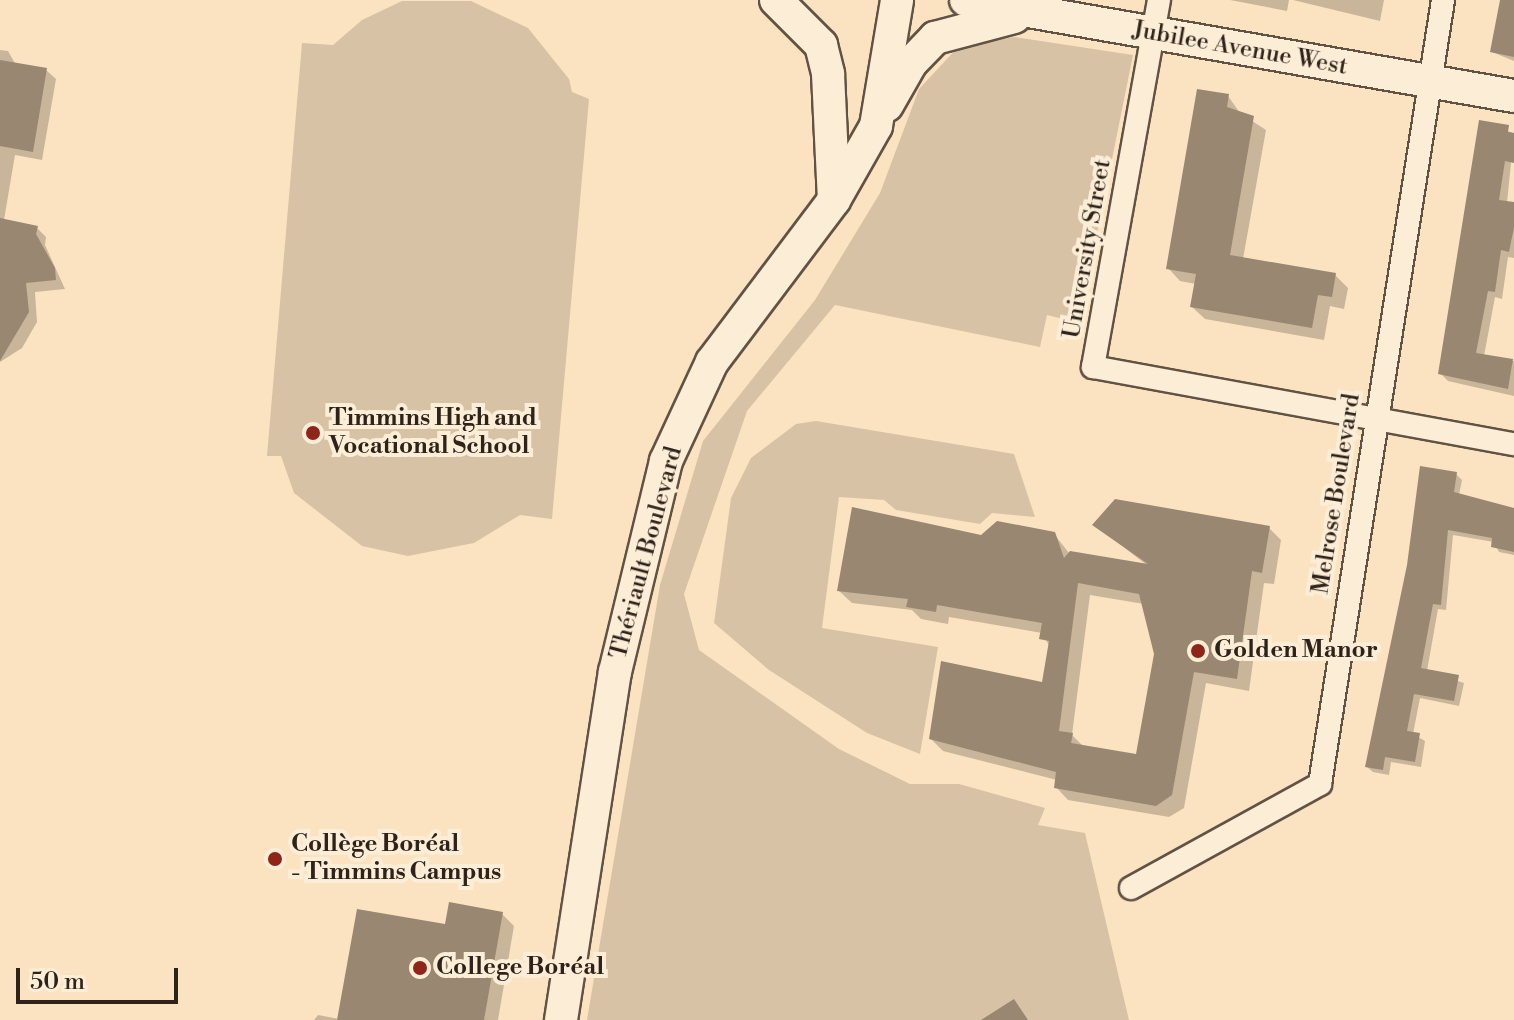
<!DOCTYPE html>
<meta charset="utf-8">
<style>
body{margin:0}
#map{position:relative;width:1514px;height:1020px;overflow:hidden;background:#fbe3c1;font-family:"Libre Bodoni",serif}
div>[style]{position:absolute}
.green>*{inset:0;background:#d8c2a5}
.shadow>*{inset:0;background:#0003}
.building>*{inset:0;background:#998771}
.roads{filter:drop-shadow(2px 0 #615344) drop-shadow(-2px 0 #615344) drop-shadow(0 2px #615344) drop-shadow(0 -2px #615344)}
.minor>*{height:22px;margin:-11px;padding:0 11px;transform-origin:11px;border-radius:11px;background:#fcedd7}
.secondary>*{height:32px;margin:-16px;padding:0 16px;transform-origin:16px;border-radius:16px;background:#fcedd7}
.dots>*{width:22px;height:22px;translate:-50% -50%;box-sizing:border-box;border:4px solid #fcedd7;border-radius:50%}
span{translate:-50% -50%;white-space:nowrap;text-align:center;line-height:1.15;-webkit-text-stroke:8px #fcedd7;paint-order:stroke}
.street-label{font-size:24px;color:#2e231a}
.poi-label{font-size:24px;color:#2e231a;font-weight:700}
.left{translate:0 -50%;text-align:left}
.scale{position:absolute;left:16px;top:968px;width:162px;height:36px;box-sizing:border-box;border:4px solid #2e231a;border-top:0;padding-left:10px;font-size:24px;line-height:28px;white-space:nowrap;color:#2e231a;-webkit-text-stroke:6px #fcedd7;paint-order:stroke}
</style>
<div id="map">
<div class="green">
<div style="clip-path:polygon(402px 1px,471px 1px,528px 28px,569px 79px,572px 92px,589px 99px,552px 519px,520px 515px,474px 543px,408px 556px,362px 546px,294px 493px,281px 456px,267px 456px,302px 43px,333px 45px,362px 20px)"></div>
<div style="clip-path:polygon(1015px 37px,1133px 55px,1079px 323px,1047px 315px,1040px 347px,835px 305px,747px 411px,684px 594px,699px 650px,839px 749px,910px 784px,959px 784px,1045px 808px,1038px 825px,1085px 833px,1129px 1020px,587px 1020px,660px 585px,703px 441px,815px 300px,880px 193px,919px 89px,959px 46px)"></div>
<div style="clip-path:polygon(816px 421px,1014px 454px,1035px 517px,992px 513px,980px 524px,896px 510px,884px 500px,839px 497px,822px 628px,938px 647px,920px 754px,867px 733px,769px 670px,714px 623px,731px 498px,751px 458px,796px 424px)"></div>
</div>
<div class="shadow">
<div style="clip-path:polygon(1230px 0,1289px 0,1287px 11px)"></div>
<div style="clip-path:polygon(1293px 0,1384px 0,1380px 21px)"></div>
<div style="clip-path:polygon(1502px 0,1514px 0,1514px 61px,1492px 52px)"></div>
<div style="clip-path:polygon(0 50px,8px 51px,16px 65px,46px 70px,56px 79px,42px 160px,15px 155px,4px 220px,37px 228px,46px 237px,45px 245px,65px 289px,35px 292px,37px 322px,22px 348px,0 362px)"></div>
<div style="clip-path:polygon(1228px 96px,1240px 113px,1266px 130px,1243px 259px,1335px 275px,1348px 288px,1344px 309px,1330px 306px,1324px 340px,1205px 319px,1192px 307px,1196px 284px,1180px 281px,1168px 268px)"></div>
<div style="clip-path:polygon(1480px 123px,1514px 133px,1507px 203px,1514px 205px,1514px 258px,1508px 257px,1502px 299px,1495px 297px,1484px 356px,1514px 361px,1514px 396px,1448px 381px,1440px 373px)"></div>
<div style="clip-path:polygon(1456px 474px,1462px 480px,1459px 495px,1514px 510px,1514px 555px,1499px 552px,1494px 542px,1453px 535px,1446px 610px,1438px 609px,1427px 671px,1464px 683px,1459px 706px,1420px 698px,1413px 734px,1425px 741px,1421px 767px,1391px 762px,1389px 775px,1373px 772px,1367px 767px)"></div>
<div style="clip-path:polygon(evenodd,1095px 525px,1269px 528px,1281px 540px,1274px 584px,1264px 583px,1249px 691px,1206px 683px,1184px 808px,1169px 817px,1068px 800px,1056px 787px,1057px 780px,943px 751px,931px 739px,1043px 684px,1050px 647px,1042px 633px,949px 617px,948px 624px,921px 619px,912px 610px,852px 603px,839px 591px,982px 537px,1054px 534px,1069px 553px,1148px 566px,1095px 525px,1090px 595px,1144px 604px,1156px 654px,1138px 757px,1084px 747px,1072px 735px,1090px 595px)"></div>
<div style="clip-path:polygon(502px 914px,514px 926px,498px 1020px,314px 1020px,318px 1015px,339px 1019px,446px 926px)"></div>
</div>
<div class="building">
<div style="clip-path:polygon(1500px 0,1514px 0,1514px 57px,1490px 52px)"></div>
<div style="clip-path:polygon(0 60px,47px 68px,33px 152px,0 146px)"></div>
<div style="clip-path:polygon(1197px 89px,1229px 94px,1227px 107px,1254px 116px,1230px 255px,1336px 273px,1332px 297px,1318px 295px,1312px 328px,1190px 307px,1196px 274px,1166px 269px)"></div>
<div style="clip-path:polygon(1479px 120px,1509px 125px,1508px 132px,1514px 133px,1514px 163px,1505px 161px,1499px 200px,1514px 202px,1514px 227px,1509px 252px,1501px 250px,1495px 292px,1488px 291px,1476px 353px,1513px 359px,1508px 389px,1438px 374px)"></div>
<div style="clip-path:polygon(0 218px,38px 226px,36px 234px,55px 268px,56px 280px,26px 283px,29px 312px,0 361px)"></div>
<div style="clip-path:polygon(1420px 466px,1457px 472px,1454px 492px,1514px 508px,1514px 552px,1491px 547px,1492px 538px,1448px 530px,1441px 605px,1433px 604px,1421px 668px,1459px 675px,1454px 701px,1414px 694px,1407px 731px,1420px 733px,1415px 762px,1385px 757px,1383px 770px,1365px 767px,1407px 565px)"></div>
<div style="clip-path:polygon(evenodd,1115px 499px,1270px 526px,1262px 573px,1252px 571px,1237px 679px,1194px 672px,1172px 795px,1156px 806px,1054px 788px,1056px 772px,929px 739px,941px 661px,1042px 682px,1049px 641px,1039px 639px,1042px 623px,937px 605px,936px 612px,906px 607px,908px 599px,837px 591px,852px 507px,981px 535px,997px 521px,1055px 532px,1064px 558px,1070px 551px,1148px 564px,1092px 525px,1115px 499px,1078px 583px,1139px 594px,1154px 654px,1136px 754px,1071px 743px,1073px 733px,1059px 731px,1078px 583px)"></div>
<div style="clip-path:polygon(449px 902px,503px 912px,484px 1020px,337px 1020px,357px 909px,445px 924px)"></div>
<div style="clip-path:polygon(1014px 999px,1028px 1020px,981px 1020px)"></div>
</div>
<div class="roads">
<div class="minor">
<div style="left:1159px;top:0;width:373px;rotate:100.2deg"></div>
<div style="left:1093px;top:367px;width:428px;rotate:10.4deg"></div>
<div style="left:1131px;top:888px;width:216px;rotate:-28.8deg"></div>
<div style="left:1320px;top:784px;width:794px;rotate:-81.08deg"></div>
</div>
<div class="secondary">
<div style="left:776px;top:0;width:64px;rotate:45deg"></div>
<div style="left:821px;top:45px;width:30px;rotate:76deg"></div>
<div style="left:828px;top:74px;width:126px;rotate:87.3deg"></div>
<div style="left:966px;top:0;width:556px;rotate:9.94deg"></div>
<div style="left:887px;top:105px;width:48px;rotate:-60.3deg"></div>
<div style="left:911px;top:63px;width:35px;rotate:-46deg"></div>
<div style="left:935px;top:38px;width:82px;rotate:-14.9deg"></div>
<div style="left:561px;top:1020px;width:352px;rotate:-81.2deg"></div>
<div style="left:615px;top:672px;width:217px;rotate:-76.4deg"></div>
<div style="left:666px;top:461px;width:109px;rotate:-65.1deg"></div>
<div style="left:712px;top:362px;width:203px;rotate:-53deg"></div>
<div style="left:834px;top:200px;width:85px;rotate:-60.4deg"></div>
<div style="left:876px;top:126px;width:128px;rotate:-80.5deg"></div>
</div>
</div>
<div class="dots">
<div style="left:313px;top:433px;background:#8f2418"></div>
<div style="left:1198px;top:651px;background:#8f2418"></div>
<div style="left:275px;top:859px;background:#8f2418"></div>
<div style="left:420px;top:968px;background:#8f2418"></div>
</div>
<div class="street-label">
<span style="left:1240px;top:49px;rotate:10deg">Jubilee Avenue West</span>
<span style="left:1088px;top:249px;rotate:-80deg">University Street</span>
<span style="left:1337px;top:494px;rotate:-81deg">Melrose Boulevard</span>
<span style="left:647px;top:553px;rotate:-75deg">Thériault Boulevard</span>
</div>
<div class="poi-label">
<span class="left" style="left:329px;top:433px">Timmins High and<br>Vocational School</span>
<span class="left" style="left:1214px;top:651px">Golden Manor</span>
<span class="left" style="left:291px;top:859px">Collège Boréal<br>- Timmins Campus</span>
<span class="left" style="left:436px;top:968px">College Boréal</span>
</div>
<div class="scale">50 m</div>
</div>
